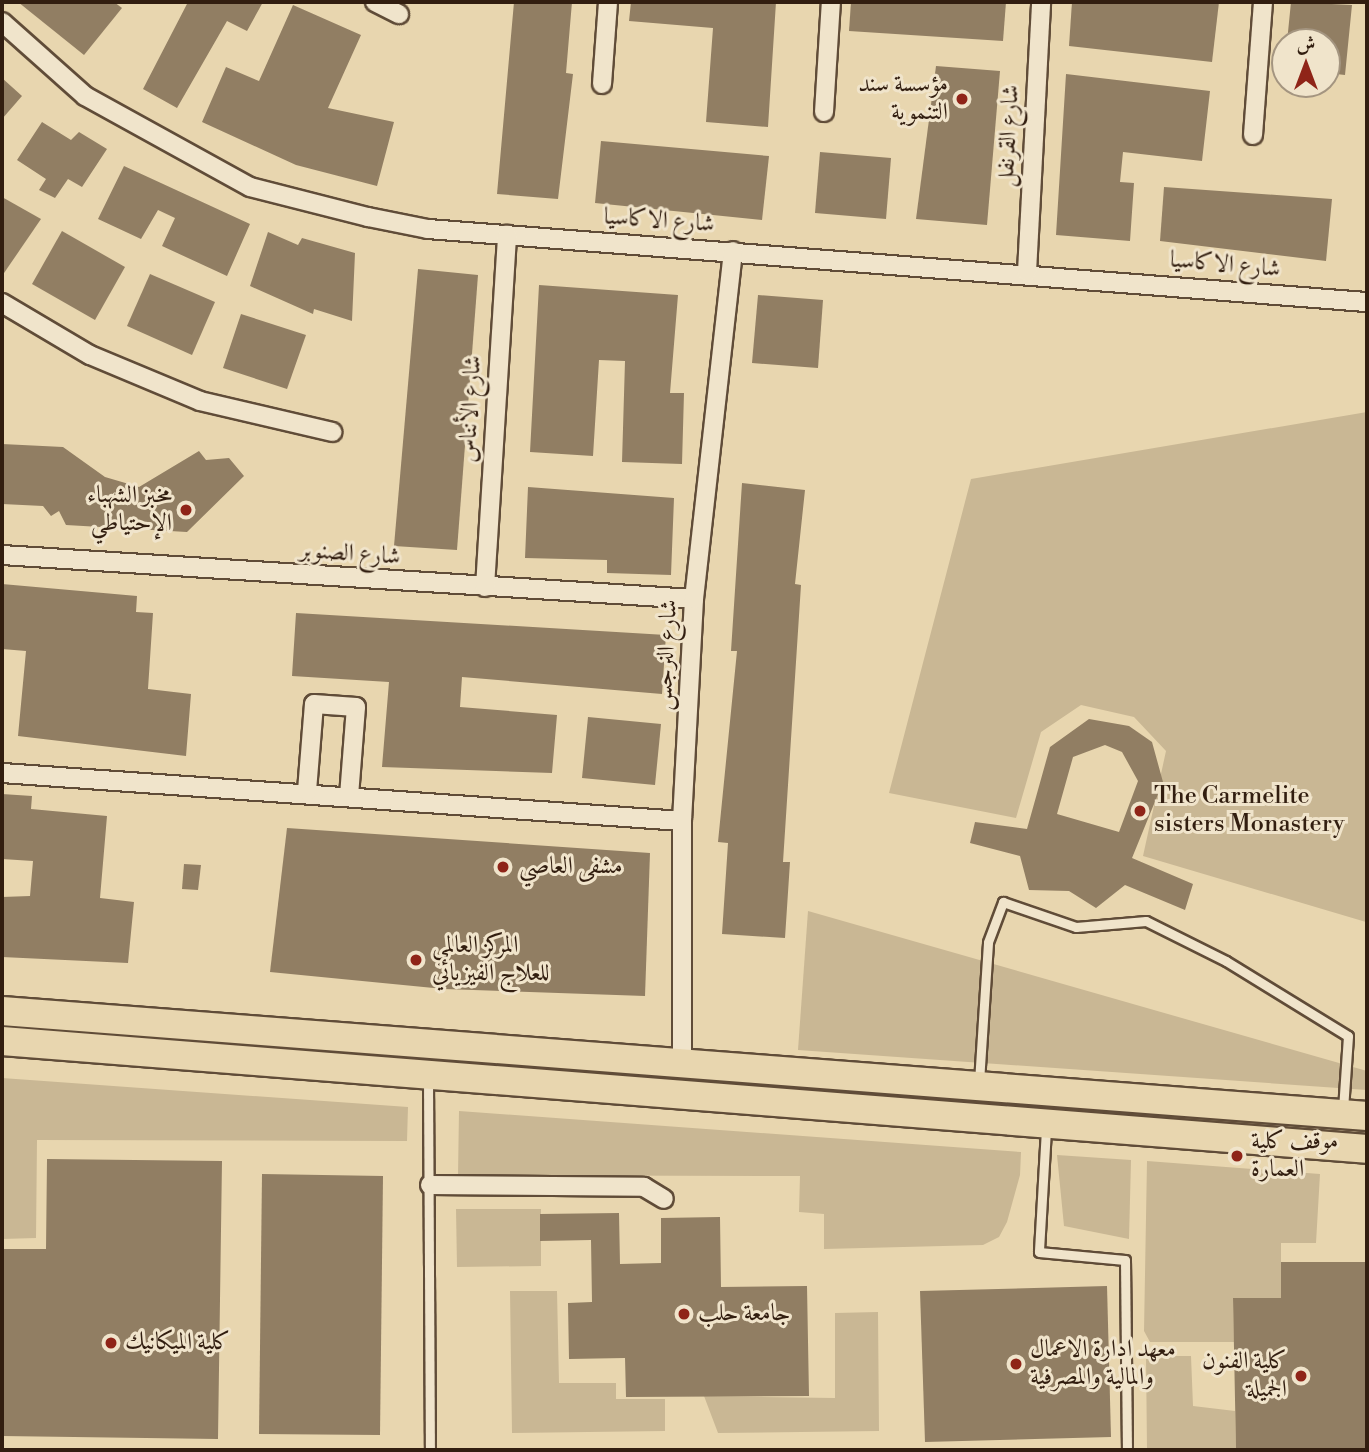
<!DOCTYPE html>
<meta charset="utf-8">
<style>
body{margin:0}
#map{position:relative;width:1369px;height:1452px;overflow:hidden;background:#e8d6af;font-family:"Libre Bodoni",Amiri,serif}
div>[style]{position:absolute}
.green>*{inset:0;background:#c9b794}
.building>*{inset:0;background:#917e63}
.roads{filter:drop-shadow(2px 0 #604c38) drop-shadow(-2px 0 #604c38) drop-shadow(0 2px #604c38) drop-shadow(0 -2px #604c38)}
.service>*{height:9px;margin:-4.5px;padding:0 4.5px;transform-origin:4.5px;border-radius:4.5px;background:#f0e4cb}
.minor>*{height:18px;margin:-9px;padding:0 9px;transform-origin:9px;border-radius:9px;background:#f0e4cb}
.primary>*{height:28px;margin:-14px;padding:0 14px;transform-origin:14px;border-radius:14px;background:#e8d6af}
.dots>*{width:19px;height:19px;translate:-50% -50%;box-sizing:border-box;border:4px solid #f0e4cb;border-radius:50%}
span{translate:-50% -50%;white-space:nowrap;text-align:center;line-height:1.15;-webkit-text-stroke:6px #f0e4cb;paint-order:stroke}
.poi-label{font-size:24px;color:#321e10}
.right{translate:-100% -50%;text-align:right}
.left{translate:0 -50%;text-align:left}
.street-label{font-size:24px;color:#321e10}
.frame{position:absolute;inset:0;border:4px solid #321e10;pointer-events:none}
.north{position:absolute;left:1271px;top:28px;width:70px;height:70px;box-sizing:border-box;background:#f0e4cb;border:2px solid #a49580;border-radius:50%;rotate:0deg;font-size:19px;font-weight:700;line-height:28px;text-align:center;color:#321e10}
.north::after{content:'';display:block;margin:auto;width:24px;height:32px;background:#8f2418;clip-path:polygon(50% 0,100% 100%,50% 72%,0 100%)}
</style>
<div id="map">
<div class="green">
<div style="clip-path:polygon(1367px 412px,1366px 922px,1143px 856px,1166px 751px,1134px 717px,1081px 705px,1041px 732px,1016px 818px,889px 793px,971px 479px)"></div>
<div style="clip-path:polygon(808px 911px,1367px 1071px,1367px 1090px,798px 1050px)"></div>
<div style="clip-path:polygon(2px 1078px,408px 1107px,407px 1141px,37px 1140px,36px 1238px,2px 1239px)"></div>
<div style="clip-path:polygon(459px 1111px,1021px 1152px,1020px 1175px,1007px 1222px,999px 1237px,983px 1245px,824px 1249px,824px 1214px,799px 1212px,800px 1176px,458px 1175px)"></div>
<div style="clip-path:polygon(1057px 1155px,1131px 1160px,1129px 1239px,1064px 1226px)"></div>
<div style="clip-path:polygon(1147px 1161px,1320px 1174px,1316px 1243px,1281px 1243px,1281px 1298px,1233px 1298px,1234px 1342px,1150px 1342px,1144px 1331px)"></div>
<div style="clip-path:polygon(456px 1209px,541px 1209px,541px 1266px,457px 1267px)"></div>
<div style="clip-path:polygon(510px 1291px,557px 1291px,559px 1383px,616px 1383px,616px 1399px,665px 1399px,665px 1431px,512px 1433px)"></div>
<div style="clip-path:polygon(878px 1312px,879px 1431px,718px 1433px,704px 1396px,835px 1398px,835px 1313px)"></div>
<div style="clip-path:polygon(1146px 1356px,1191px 1356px,1193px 1406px,1235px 1411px,1236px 1450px,1147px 1450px)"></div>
</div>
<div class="building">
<div style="clip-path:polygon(18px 2px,114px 2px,122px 8px,84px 55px)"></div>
<div style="clip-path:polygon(188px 2px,263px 2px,247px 31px,227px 21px,177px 108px,143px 89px)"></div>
<div style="clip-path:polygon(514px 2px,572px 2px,566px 73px,573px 74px,558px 199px,497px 194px)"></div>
<div style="clip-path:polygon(631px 2px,776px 2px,768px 127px,706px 122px,713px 28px,629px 21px)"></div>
<div style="clip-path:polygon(851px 2px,1006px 2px,1003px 41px,849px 31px)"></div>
<div style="clip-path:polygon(1072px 2px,1219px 2px,1212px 62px,1069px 46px)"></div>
<div style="clip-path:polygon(1291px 2px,1352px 5px,1345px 75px,1327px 73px,1327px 42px,1287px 42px)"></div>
<div style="clip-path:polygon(293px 5px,361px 35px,328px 108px,394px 122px,377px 186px,296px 165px,202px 122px,226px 67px,259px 81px)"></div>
<div style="clip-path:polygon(936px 66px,1000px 71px,987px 225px,916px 219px)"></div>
<div style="clip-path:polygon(1066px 74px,1210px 91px,1202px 161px,1123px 152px,1120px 182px,1134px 183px,1130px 241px,1056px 235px)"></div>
<div style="clip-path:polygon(2px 78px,22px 96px,2px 119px)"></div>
<div style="clip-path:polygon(42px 122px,71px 140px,79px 132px,107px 149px,82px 187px,68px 179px,55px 198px,39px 190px,46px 179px,17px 160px)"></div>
<div style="clip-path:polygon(601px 141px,769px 156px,762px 220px,595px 203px)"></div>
<div style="clip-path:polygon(820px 152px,891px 158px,886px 219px,815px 213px)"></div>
<div style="clip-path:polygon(124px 166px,250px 224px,227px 276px,162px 246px,175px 218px,158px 210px,141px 239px,98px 219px)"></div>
<div style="clip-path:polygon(1164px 187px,1332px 199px,1326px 261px,1160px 241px)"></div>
<div style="clip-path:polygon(2px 197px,41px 219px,2px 276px)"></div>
<div style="clip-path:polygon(62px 231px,125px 267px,95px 320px,32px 284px)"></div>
<div style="clip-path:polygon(268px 232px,298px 245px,302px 238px,355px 253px,352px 321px,314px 309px,313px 314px,250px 286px)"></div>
<div style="clip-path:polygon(418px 269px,478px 275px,457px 550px,394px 546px)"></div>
<div style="clip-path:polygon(150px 274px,215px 302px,192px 355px,127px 326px)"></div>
<div style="clip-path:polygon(539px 285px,678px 295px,670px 393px,684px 393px,682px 464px,622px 462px,625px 361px,599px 360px,593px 456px,530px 452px)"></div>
<div style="clip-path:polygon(758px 295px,823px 300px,818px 368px,752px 363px)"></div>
<div style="clip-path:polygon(241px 314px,306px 335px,287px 389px,223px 368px)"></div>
<div style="clip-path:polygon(2px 444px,63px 447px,105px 477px,139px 487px,199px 451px,206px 460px,229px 458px,244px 476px,187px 532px,66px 525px,59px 511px,51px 516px,43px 506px,2px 504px)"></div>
<div style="clip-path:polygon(742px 483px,805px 490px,795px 584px,801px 585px,783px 862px,790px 862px,785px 938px,722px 934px,728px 843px,718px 842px,737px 651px,731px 651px)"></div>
<div style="clip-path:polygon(528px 487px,674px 498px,671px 575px,607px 573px,607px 560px,525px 558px)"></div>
<div style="clip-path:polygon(2px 584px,137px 596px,136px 612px,153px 613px,148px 689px,191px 694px,186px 756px,18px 736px,26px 651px,2px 649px)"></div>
<div style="clip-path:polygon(296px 613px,666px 635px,662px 694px,462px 677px,460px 707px,557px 715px,552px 773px,382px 767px,389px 682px,292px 676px)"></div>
<div style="clip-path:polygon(588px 717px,661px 724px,655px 785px,582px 778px)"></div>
<div style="clip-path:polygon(evenodd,1089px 719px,1129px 726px,1152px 742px,1163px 782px,1132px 858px,1193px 884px,1185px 910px,1125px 885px,1096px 908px,1069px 891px,1029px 890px,1020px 856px,970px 843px,975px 822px,1027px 829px,1050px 747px,1089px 719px,1105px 745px,1122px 752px,1138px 781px,1119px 832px,1057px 814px,1073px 757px,1105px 745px)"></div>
<div style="clip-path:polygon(2px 794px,32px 796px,31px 809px,107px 816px,100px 898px,134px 902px,128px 963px,2px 957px,2px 897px,30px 896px,33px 861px,2px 859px)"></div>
<div style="clip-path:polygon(287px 828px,650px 853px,645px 996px,444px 989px,270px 972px)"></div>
<div style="clip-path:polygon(184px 864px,201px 865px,198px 890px,182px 889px)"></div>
<div style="clip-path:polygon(47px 1159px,222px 1161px,218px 1439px,2px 1436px,2px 1249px,46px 1249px)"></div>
<div style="clip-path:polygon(262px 1174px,383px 1176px,380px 1435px,259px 1434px)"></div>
<div style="clip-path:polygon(619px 1213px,620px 1264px,661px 1263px,661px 1218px,720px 1217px,721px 1287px,807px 1286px,809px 1396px,626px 1397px,625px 1358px,569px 1359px,568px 1303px,592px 1302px,591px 1240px,540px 1241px,540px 1214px)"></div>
<div style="clip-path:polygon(1281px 1262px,1367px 1262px,1367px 1450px,1236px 1450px,1233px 1298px,1281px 1298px)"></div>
<div style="clip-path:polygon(1107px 1286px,1111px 1437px,925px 1442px,920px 1291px)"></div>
</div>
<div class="roads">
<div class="service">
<div style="left:428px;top:1079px;width:371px;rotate:89.7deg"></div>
<div style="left:979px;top:1082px;width:140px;rotate:-86.3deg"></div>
<div style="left:988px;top:942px;width:43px;rotate:-69.4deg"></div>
<div style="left:1003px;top:902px;width:77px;rotate:18.9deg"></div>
<div style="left:1076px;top:927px;width:70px;rotate:-4.9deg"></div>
<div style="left:1146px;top:921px;width:89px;rotate:26.6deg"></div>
<div style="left:1226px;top:961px;width:143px;rotate:31.6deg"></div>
<div style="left:1348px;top:1036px;width:73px;rotate:93.9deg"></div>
<div style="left:1046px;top:1129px;width:123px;rotate:93.3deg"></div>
<div style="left:1039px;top:1252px;width:86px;rotate:5.3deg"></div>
<div style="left:1125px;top:1260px;width:190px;rotate:89.4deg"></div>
</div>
<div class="minor">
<div style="left:375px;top:2px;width:27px;rotate:27deg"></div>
<div style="left:2px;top:22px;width:111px;rotate:41.7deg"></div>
<div style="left:85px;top:96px;width:188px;rotate:28.9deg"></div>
<div style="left:250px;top:187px;width:122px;rotate:14.3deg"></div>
<div style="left:368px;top:217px;width:61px;rotate:11.3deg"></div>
<div style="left:428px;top:229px;width:942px;rotate:4.45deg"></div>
<div style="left:602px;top:84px;width:82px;rotate:-85.8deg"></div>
<div style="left:824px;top:112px;width:110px;rotate:-86.4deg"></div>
<div style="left:1253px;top:135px;width:133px;rotate:-85.7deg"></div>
<div style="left:1027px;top:272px;width:270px;rotate:-87deg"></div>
<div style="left:2px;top:303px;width:102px;rotate:30.6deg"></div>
<div style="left:90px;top:355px;width:119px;rotate:22.7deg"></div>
<div style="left:200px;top:401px;width:136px;rotate:13.2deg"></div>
<div style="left:2px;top:555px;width:693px;rotate:3.64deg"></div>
<div style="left:485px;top:587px;width:353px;rotate:-86.4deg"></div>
<div style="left:2px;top:773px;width:682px;rotate:4.04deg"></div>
<div style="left:307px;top:791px;width:87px;rotate:-85.4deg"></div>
<div style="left:314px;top:704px;width:42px;rotate:4.1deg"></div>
<div style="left:356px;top:707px;width:88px;rotate:94.5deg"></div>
<div style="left:682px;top:1064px;width:243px;rotate:-90deg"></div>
<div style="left:682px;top:821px;width:222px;rotate:-86.9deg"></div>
<div style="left:694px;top:599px;width:350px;rotate:-83.6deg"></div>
<div style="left:430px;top:1185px;width:214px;rotate:0.5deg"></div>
<div style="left:644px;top:1187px;width:23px;rotate:31deg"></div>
</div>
<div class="primary">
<div style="left:2px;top:1011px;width:1369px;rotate:4.4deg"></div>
<div style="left:2px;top:1041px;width:1369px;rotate:4.52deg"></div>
</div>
</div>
<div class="dots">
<div style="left:962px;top:99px;background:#8f2418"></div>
<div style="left:186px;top:510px;background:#8f2418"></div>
<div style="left:1140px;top:811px;background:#8f2418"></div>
<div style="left:503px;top:867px;background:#8f2418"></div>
<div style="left:416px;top:960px;background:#8f2418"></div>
<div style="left:1237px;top:1156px;background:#8f2418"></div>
<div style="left:684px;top:1314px;background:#8f2418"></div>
<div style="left:111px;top:1343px;background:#8f2418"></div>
<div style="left:1016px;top:1364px;background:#8f2418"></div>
<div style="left:1301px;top:1376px;background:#8f2418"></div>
</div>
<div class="poi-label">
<span class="right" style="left:948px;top:99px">مؤسسة سند<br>التنموية</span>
<span class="right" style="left:172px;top:510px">مخبز الشهباء<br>الإحتياطي</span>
<span class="left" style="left:1154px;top:811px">The Carmelite<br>sisters Monastery</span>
<span class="left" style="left:519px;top:867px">مشفى العاصي</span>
<span class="left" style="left:432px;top:960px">المركز العالمي<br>للعلاج الفيزيائي</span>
<span class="left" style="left:1251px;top:1156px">موقف كلية<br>العمارة</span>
<span class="left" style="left:698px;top:1314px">جامعة حلب</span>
<span class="left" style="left:125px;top:1343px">كلية الميكانيك</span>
<span class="left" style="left:1030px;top:1364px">معهد ادارة الاعمال<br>والمالية والمصرفية</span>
<span class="right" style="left:1287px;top:1376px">كلية الفنون<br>الجميلة</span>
</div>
<div class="street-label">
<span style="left:1009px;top:136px;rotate:-87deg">شارع القرنفل</span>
<span style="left:659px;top:221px;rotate:4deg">شارع الاكاسيا</span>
<span style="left:1225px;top:265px;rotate:5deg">شارع الاكاسيا</span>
<span style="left:471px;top:409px;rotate:-87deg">شارع الأنناس</span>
<span style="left:350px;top:554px;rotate:4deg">شارع الصنوبر</span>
<span style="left:667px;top:655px;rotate:-87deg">شارع النرجس</span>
</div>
<div class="frame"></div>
<div class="north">ش</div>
</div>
